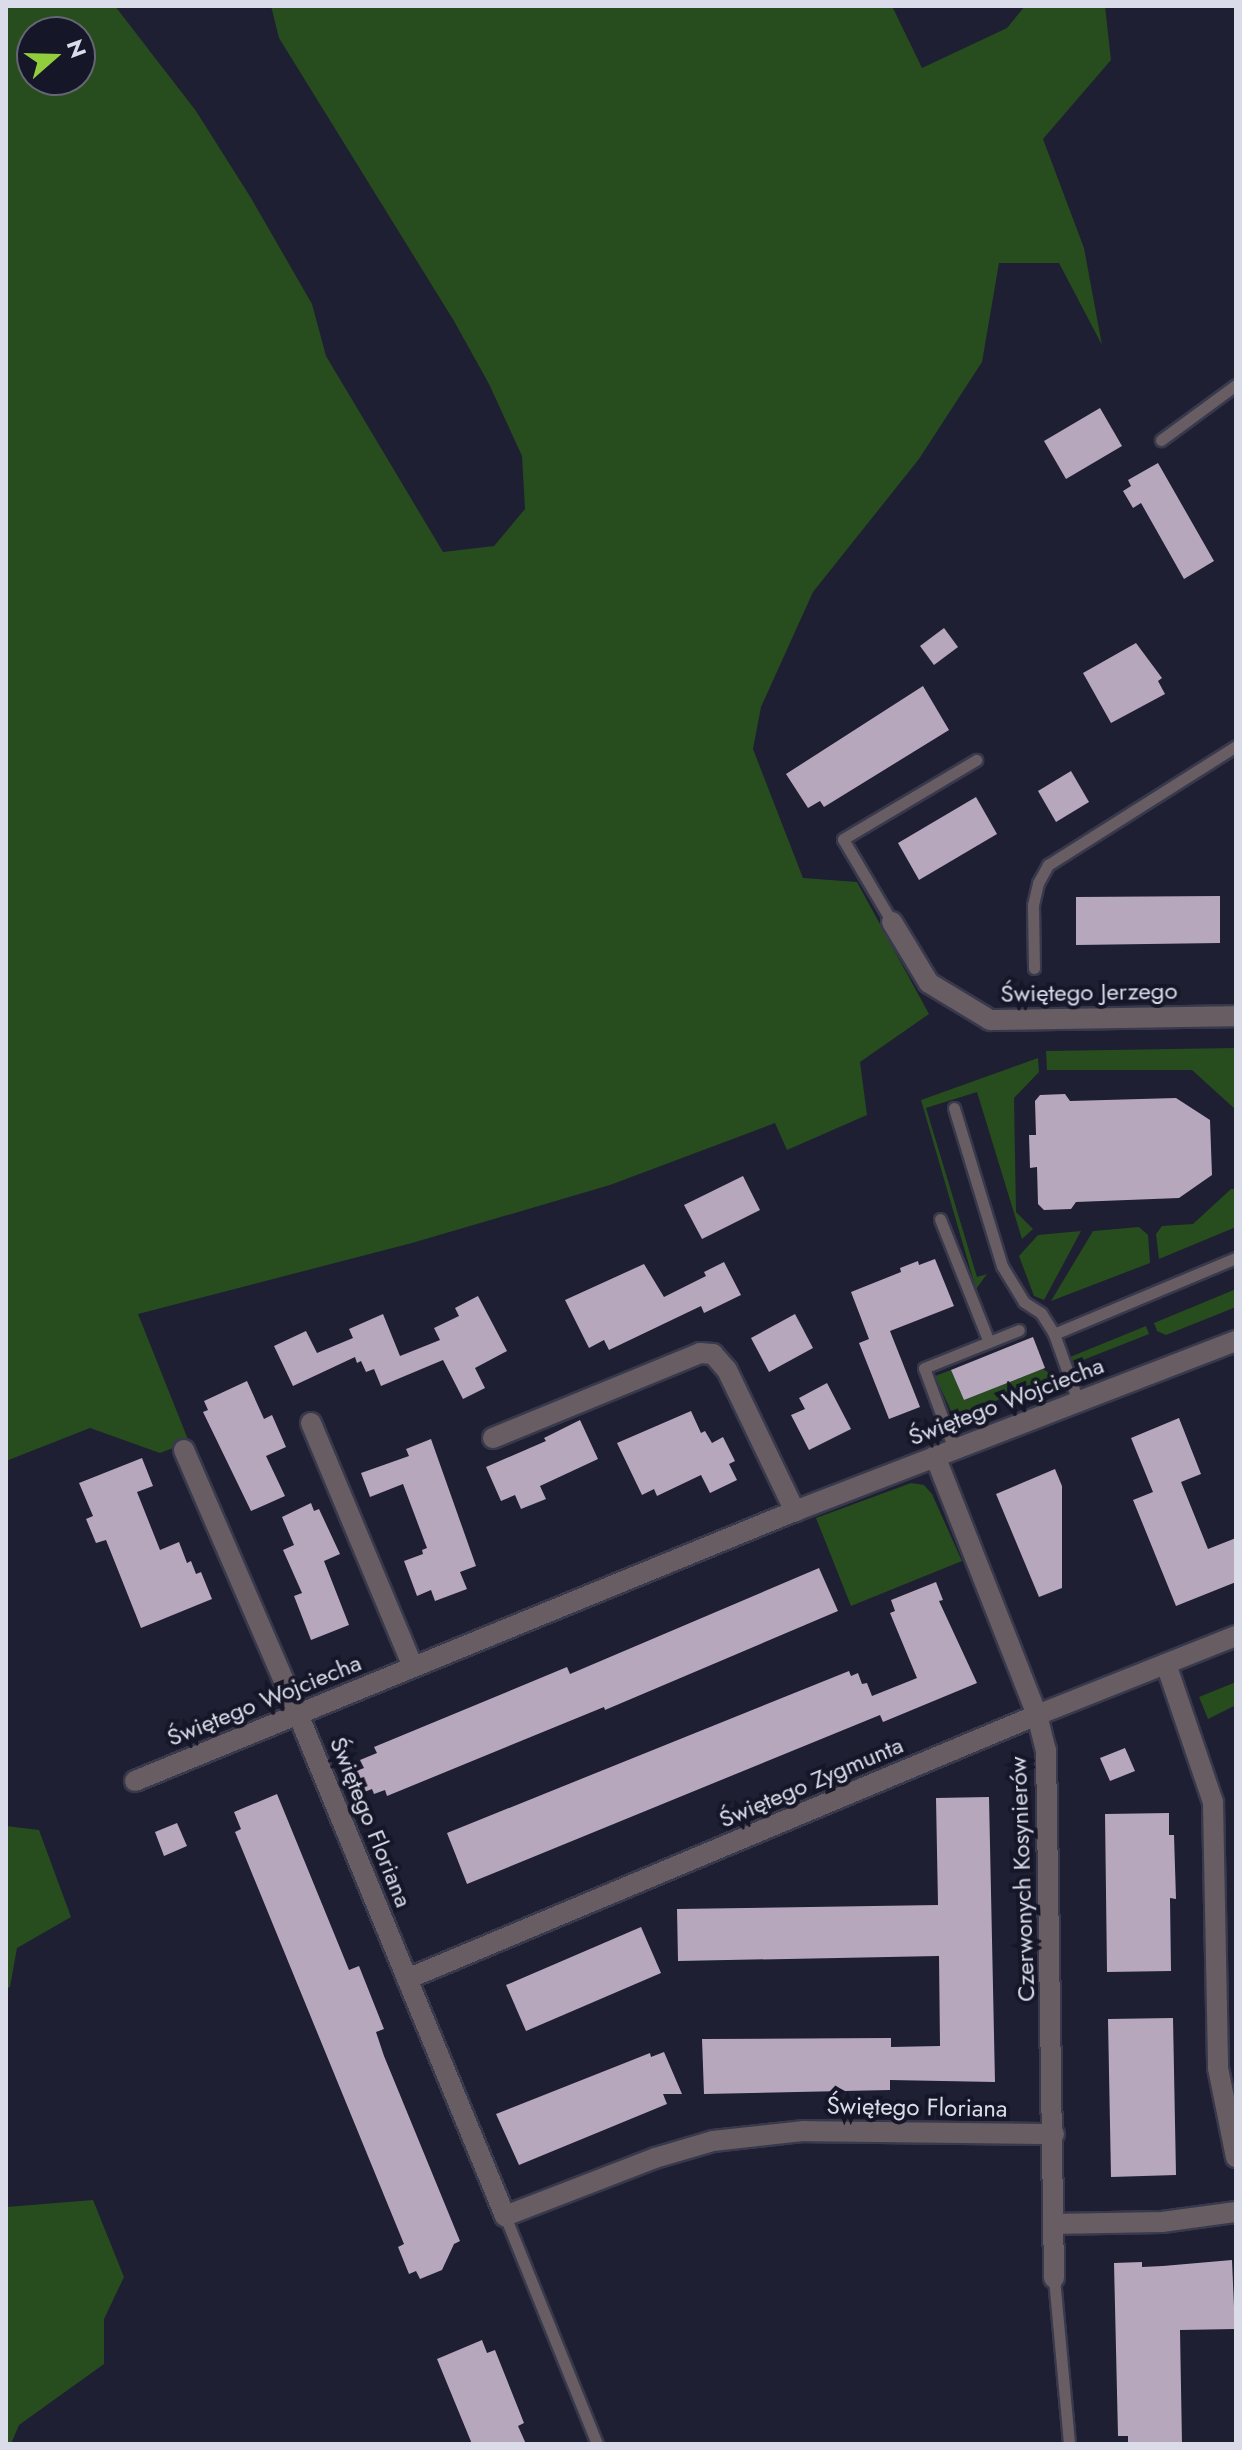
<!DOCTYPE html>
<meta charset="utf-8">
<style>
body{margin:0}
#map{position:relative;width:1242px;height:2450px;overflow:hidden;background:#1e1f32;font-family:Jost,sans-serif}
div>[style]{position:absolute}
.green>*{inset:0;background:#274c1e}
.building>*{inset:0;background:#b7a7bd}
.roads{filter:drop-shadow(2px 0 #38394c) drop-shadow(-2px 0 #38394c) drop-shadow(0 2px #38394c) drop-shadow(0 -2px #38394c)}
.service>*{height:11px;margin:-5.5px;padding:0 5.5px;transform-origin:5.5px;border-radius:5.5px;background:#685d62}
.minor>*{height:20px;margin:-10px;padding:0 10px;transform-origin:10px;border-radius:10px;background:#685d62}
span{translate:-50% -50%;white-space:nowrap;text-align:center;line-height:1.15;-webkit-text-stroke:8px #151628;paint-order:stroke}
.street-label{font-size:24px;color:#dadce9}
.frame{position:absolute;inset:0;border:8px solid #dadce9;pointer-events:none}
.north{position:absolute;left:16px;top:16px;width:80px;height:80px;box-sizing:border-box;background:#151628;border:2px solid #646575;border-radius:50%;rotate:70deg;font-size:22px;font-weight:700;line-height:32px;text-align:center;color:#dadce9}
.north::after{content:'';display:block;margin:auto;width:28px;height:36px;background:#92cd3e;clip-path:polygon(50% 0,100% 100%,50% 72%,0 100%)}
</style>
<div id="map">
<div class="green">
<div style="clip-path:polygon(evenodd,6px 6px,115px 6px,196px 111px,251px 198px,312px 304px,326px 356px,443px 552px,494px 546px,525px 509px,522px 456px,489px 384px,454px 321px,279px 38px,271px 6px,892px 6px,922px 68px,1007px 28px,1025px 6px,1105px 6px,1111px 60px,1043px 139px,1084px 248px,1102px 345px,1059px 263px,999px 263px,982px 362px,919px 459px,813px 592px,761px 707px,753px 749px,803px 878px,857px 882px,929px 1014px,860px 1062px,867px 1115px,787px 1150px,775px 1123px,610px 1185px,412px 1243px,138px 1314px,189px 1442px,160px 1453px,90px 1428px,6px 1461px,6px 6px,32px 32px,80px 32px,80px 80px,32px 80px,32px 32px)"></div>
<div style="clip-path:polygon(1236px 1048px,1236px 1110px,1192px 1070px,1047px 1070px,1046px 1051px)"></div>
<div style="clip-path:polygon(1038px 1058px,1039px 1072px,1014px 1098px,1016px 1212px,1033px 1229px,1022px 1239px,977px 1092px,926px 1108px,977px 1277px,987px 1274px,976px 1289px,921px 1100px)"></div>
<div style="clip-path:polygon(1231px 1189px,1236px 1189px,1236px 1227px,1159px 1259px,1156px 1234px,1162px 1226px,1193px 1224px)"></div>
<div style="clip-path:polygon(1139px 1227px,1148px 1235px,1150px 1263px,1051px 1301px,1093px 1231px)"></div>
<div style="clip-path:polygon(1081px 1231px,1044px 1300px,1034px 1296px,1019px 1256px,1038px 1235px)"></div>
<div style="clip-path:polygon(1236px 1289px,1236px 1307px,1166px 1335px,1157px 1331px,1154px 1323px)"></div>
<div style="clip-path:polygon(1146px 1326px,1149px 1334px,1073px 1364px,1070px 1357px)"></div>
<div style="clip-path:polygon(1043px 1369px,1055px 1377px,978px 1408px,973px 1418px,957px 1424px,935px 1376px,951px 1370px,964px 1400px)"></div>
<div style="clip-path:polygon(911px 1483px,924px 1485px,932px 1494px,962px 1561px,851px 1606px,816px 1518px)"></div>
<div style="clip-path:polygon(1236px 1682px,1236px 1705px,1208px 1719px,1199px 1697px)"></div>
<div style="clip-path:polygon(6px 1826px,39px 1830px,71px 1917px,17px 1948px,10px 1987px,6px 1989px)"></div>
<div style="clip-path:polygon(93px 2200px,124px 2277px,104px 2319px,104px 2364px,19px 2425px,11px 2444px,6px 2444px,6px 2207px)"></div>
</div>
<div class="building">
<div style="clip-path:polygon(1100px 408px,1122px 446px,1066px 479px,1044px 441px)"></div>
<div style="clip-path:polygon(1158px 463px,1214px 561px,1184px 579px,1141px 503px,1133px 508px,1123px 491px,1131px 486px,1128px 480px)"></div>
<div style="clip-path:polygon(944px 628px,958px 647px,934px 665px,920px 646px)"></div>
<div style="clip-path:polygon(1136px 643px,1162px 678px,1158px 681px,1165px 694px,1111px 723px,1083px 673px)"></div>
<div style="clip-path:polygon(923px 686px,949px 730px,824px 807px,820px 801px,808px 808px,786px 774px)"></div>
<div style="clip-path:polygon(1071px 771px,1089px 802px,1056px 822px,1038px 791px)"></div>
<div style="clip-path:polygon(976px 797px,997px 834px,919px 880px,898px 843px)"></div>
<div style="clip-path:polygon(1220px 896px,1220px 943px,1076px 945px,1076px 897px)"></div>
<div style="clip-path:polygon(1065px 1094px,1070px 1101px,1176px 1098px,1210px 1120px,1212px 1175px,1179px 1198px,1076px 1202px,1071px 1209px,1044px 1210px,1038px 1204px,1037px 1167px,1030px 1168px,1029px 1135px,1036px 1135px,1035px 1101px,1040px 1095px)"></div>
<div style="clip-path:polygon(743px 1176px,760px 1210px,702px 1239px,684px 1205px)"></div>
<div style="clip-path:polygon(935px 1259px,954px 1306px,890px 1331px,920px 1407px,889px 1419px,859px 1343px,869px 1339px,851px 1292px,901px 1272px,900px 1268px,918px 1261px,919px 1265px)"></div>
<div style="clip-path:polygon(724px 1262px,741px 1295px,704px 1313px,701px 1306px,609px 1350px,604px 1340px,589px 1348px,565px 1300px,644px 1264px,664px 1297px,706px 1276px,704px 1272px)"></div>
<div style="clip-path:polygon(478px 1296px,507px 1351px,475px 1368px,485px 1388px,463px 1399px,443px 1360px,381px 1386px,374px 1369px,366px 1372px,361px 1361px,357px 1363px,355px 1357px,293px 1386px,274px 1346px,306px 1331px,317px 1353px,353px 1338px,349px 1329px,383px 1314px,400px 1356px,440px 1340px,434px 1328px,459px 1316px,455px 1308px)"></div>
<div style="clip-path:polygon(795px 1314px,813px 1348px,769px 1372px,751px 1338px)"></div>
<div style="clip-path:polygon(1033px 1337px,1045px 1368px,964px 1400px,951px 1370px)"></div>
<div style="clip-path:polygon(247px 1381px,264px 1419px,272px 1415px,286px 1447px,266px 1456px,285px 1496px,251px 1511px,203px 1412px,208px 1410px,204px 1401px)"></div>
<div style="clip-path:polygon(827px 1383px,851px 1429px,809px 1450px,791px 1415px,805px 1409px,799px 1398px)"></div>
<div style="clip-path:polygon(691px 1411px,701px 1433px,705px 1431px,712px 1443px,723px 1437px,735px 1461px,729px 1464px,737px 1480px,710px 1493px,701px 1475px,657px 1496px,654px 1489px,642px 1495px,617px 1443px)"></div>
<div style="clip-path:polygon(1179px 1418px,1201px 1474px,1181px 1482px,1208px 1549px,1236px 1538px,1236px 1582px,1176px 1606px,1133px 1500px,1153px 1492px,1131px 1438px)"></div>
<div style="clip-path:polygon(580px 1420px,598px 1459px,540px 1486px,546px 1499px,521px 1509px,515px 1495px,501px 1501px,486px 1467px,546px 1441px,544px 1438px)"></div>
<div style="clip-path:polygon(431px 1439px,476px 1566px,460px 1572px,467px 1589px,435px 1601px,431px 1590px,417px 1596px,404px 1561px,423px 1554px,422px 1550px,427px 1548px,403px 1484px,370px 1497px,361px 1473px,409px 1456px,406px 1449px)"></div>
<div style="clip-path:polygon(142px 1458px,153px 1486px,137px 1492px,160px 1550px,179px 1542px,187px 1563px,191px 1561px,196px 1574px,201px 1572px,212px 1599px,141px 1628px,106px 1540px,96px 1543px,86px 1519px,93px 1516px,79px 1483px)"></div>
<div style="clip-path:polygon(1055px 1469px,1062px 1486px,1062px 1588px,1039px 1597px,996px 1494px)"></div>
<div style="clip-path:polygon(311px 1503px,314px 1511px,319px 1509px,340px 1554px,324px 1561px,349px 1625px,311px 1640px,294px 1596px,302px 1593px,283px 1550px,294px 1545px,282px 1517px)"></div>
<div style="clip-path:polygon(819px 1568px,838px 1611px,605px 1710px,604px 1707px,387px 1796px,385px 1790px,374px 1794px,372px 1789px,359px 1794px,351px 1773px,364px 1768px,360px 1760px,377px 1753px,374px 1747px,567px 1667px,570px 1674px)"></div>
<div style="clip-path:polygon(936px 1582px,943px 1600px,939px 1601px,977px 1683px,883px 1722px,880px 1715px,467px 1884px,447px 1833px,849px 1671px,851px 1676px,858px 1673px,862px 1684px,867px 1683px,872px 1696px,917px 1678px,890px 1613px,895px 1611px,891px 1600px)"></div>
<div style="clip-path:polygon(1125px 1748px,1135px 1771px,1110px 1781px,1100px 1758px)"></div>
<div style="clip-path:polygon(277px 1794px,349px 1970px,359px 1966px,384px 2029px,376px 2032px,384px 2056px,460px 2241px,454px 2244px,442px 2270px,420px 2279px,416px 2271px,409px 2274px,398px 2247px,404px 2244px,235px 1832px,241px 1829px,234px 1812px)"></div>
<div style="clip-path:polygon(989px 1797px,995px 2082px,890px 2080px,890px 2090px,704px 2094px,702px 2039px,891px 2038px,891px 2047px,940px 2046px,939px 1956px,678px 1961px,677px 1909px,938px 1905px,936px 1798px)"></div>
<div style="clip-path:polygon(1169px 1813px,1169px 1835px,1174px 1835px,1176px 1899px,1170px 1898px,1171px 1971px,1107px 1972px,1105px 1814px)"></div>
<div style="clip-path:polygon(177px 1823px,187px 1846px,164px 1856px,155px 1832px)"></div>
<div style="clip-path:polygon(641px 1927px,661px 1973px,526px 2031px,506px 1985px)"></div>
<div style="clip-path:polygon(1173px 2018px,1176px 2175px,1111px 2177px,1108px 2019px)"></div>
<div style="clip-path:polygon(664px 2052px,682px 2094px,663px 2094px,667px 2104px,519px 2165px,496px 2114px,650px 2053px,651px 2057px)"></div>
<div style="clip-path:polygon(1232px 2260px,1235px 2329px,1180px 2330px,1182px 2444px,1128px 2444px,1128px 2436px,1118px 2436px,1114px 2263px,1142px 2262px,1142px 2267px,1163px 2266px)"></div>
<div style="clip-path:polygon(482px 2340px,487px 2353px,495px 2350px,524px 2423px,518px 2426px,526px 2444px,472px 2444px,437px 2359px)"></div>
</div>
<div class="roads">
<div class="service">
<div style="left:1161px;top:440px;width:93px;rotate:-36.3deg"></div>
<div style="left:892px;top:922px;width:96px;rotate:-120.6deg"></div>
<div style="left:843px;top:839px;width:155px;rotate:-30.7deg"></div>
<div style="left:1034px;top:968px;width:63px;rotate:-90.9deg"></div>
<div style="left:1033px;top:905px;width:23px;rotate:-77deg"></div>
<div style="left:1038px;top:883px;width:21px;rotate:-61deg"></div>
<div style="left:1048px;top:865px;width:222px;rotate:-32.3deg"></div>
<div style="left:954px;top:1108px;width:165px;rotate:73.1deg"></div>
<div style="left:1002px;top:1266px;width:42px;rotate:58.6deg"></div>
<div style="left:1024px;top:1302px;width:20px;rotate:33deg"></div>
<div style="left:1041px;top:1313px;width:25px;rotate:58deg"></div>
<div style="left:940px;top:1219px;width:132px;rotate:68.3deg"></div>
<div style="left:1078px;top:1401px;width:71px;rotate:-109.7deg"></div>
<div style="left:1054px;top:1334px;width:197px;rotate:-22.7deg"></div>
<div style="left:954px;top:1449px;width:86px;rotate:-110.3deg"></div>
<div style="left:924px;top:1368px;width:102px;rotate:-21.8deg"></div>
<div style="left:505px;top:2216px;width:246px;rotate:68deg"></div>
<div style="left:1054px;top:2278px;width:167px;rotate:84.8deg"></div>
</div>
<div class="minor">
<div style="left:892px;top:922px;width:71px;rotate:58.8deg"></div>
<div style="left:929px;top:983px;width:71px;rotate:31.2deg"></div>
<div style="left:990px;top:1020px;width:246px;rotate:-0.9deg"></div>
<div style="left:311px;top:1423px;width:264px;rotate:67.3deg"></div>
<div style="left:493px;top:1438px;width:224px;rotate:-22.3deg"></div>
<div style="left:700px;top:1353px;width:13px;rotate:4deg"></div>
<div style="left:713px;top:1354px;width:21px;rotate:49deg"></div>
<div style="left:727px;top:1370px;width:157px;rotate:64.3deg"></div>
<div style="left:184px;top:1450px;width:288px;rotate:66.6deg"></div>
<div style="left:298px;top:1714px;width:543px;rotate:67.59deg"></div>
<div style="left:505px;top:2216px;width:161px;rotate:-21.1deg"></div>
<div style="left:655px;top:2158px;width:60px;rotate:-16.3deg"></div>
<div style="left:713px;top:2141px;width:92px;rotate:-6.3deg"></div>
<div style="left:804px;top:2131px;width:250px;rotate:0.7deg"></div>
<div style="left:935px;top:1456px;width:278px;rotate:68.5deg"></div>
<div style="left:1037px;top:1715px;width:36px;rotate:76deg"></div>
<div style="left:1046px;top:1750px;width:528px;rotate:89.13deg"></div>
<div style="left:1166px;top:1664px;width:146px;rotate:71.2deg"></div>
<div style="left:1213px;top:1802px;width:266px;rotate:88.9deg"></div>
<div style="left:1218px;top:2068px;width:91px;rotate:78.6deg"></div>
<div style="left:135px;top:1781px;width:713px;rotate:-22.25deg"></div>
<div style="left:795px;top:1511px;width:473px;rotate:-21.1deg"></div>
<div style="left:407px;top:1979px;width:683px;rotate:-22.74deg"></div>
<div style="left:1037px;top:1715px;width:214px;rotate:-21.7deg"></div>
<div style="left:1053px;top:2224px;width:109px;rotate:-1.1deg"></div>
<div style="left:1162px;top:2222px;width:75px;rotate:-7.7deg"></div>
</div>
</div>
<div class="street-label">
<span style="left:1089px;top:992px;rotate:-1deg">Świętego Jerzego</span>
<span style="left:1006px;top:1401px;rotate:-21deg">Świętego Wojciecha</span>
<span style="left:264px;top:1700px;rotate:-22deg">Świętego Wojciecha</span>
<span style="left:811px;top:1782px;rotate:-23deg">Świętego Zygmunta</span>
<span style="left:371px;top:1822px;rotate:68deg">Świętego Floriana</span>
<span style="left:1022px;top:1879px;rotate:-92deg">Czerwonych Kosynierów</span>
<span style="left:917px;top:2107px;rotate:1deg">Świętego Floriana</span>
</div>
<div class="frame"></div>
<div class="north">N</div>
</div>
